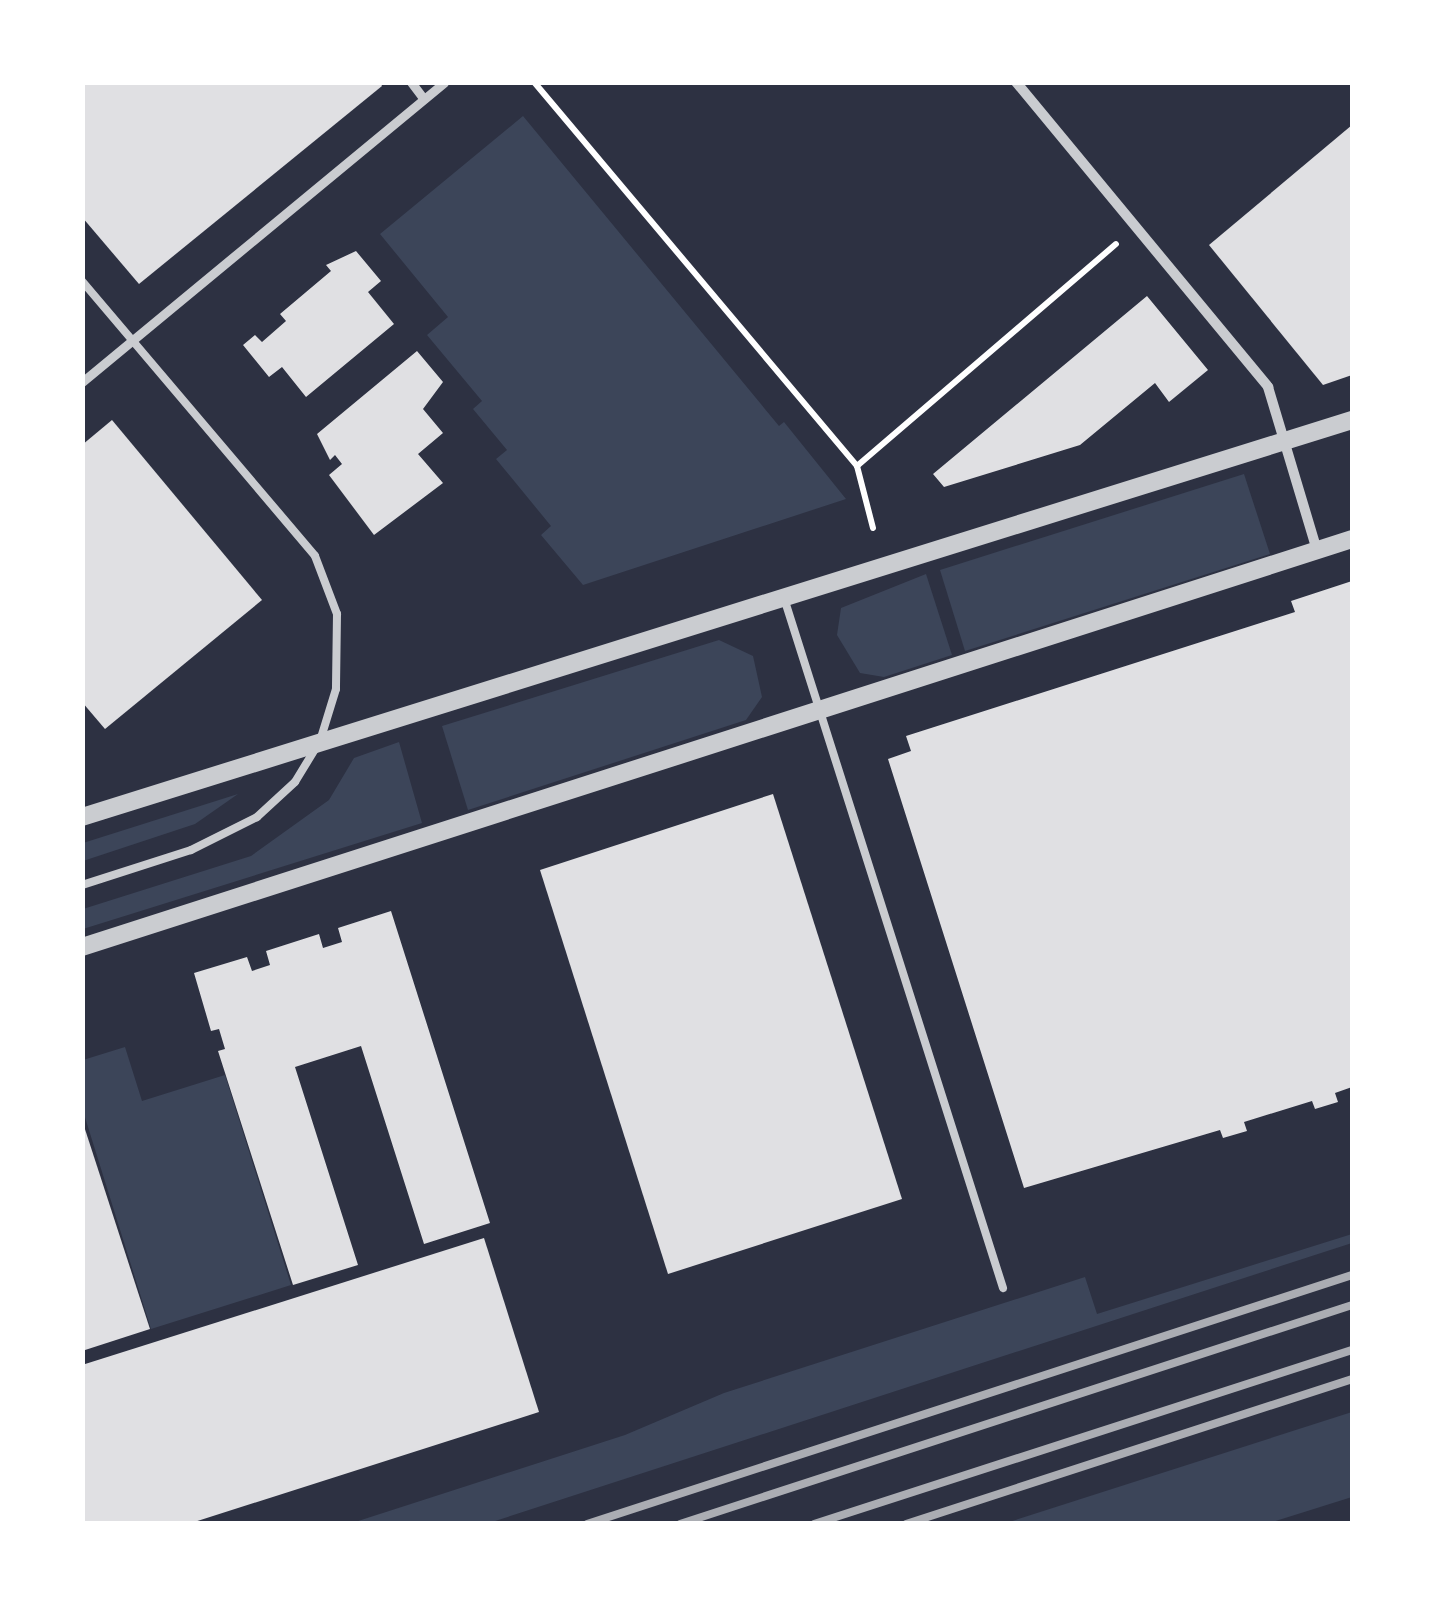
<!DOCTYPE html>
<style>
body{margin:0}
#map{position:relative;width:1435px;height:1606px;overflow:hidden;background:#2d3142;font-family:"Titillium Web",sans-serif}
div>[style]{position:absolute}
.green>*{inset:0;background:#3c4559}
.building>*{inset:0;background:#e0e0e3}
.path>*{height:6px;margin:-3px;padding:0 3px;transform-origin:3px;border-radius:3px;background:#fff}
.service>*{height:8px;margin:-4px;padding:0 4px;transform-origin:4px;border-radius:4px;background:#caccd0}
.pedestrian>*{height:9px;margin:-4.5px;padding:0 4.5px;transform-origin:4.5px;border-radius:4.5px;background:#caccd0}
.minor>*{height:10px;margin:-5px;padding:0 5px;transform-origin:5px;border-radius:5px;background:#caccd0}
.tertiary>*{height:18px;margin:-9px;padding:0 9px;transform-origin:9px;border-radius:9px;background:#caccd0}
.rail>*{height:8px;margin:-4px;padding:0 4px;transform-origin:4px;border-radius:4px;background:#abadb3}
span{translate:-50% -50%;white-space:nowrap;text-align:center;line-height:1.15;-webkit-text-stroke:10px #fff;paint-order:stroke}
.frame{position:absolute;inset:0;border:85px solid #fff;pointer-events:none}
</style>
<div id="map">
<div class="green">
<div style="clip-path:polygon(523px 116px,779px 426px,784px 422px,846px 499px,583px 585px,541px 535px,551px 526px,496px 459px,507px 450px,473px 409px,482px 401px,427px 335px,448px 317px,380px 234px)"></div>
<div style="clip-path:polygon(1244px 474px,1270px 554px,965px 651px,940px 570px)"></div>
<div style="clip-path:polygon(926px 574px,952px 655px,884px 677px,860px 673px,837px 635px,841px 608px)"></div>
<div style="clip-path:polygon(719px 640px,753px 656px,762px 697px,746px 720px,468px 810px,442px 726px)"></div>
<div style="clip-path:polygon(399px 742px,422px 823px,83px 929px,83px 909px,251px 856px,329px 800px,354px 758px)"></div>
<div style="clip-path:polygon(238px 794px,195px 824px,83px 861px,83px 843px)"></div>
<div style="clip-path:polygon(125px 1047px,142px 1101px,225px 1075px,291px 1285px,151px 1329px,83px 1111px,83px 1060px)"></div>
<div style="clip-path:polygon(1352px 1234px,1352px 1243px,489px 1523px,352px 1523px,625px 1435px,724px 1393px,1085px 1277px,1097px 1314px)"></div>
<div style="clip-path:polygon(1352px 1412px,1352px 1497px,1269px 1523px,1006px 1523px)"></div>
</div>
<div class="building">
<div style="clip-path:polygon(82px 82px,380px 82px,382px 86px,139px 284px,82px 217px)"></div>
<div style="clip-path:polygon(1352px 125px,1352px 375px,1323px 385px,1209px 245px)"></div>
<div style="clip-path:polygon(356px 251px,381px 281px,368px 292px,394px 324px,306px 397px,282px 367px,269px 377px,243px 345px,255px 335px,262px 342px,286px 321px,280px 314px,331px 271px,326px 265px)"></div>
<div style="clip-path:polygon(1147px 296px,1208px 370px,1169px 402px,1155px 383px,1080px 445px,944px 487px,933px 474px)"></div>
<div style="clip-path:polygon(417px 351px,443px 382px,423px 409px,443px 433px,418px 454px,443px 483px,374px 535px,329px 475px,342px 464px,335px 455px,330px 460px,317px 434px)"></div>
<div style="clip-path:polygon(112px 420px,262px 600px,105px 729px,82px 702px,82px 445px)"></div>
<div style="clip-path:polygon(1352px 581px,1352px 1087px,1335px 1093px,1338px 1102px,1315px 1109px,1312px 1101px,1244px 1122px,1247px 1131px,1223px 1138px,1220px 1130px,1024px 1188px,888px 759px,911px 751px,906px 736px,1295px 612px,1291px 601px)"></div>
<div style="clip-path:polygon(773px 794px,902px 1199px,668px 1274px,540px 870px)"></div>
<div style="clip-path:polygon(391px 911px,490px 1223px,424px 1244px,361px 1046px,295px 1067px,358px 1265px,293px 1285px,218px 1051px,225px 1049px,219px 1029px,211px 1031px,194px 973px,247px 957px,252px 971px,270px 965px,266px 951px,319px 934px,323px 948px,342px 942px,338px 928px)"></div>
<div style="clip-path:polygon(82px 1120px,150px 1329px,82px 1351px)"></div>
<div style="clip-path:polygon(484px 1238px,539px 1412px,188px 1524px,82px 1524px,82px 1365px)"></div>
</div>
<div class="path">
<div style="left:534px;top:82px;width:502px;rotate:49.93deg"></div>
<div style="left:873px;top:528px;width:64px;rotate:-104.5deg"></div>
<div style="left:857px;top:466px;width:341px;rotate:-40.6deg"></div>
</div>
<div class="service">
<div style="left:82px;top:281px;width:360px;rotate:49.7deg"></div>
<div style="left:315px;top:556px;width:62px;rotate:69.2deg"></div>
<div style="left:337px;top:614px;width:75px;rotate:90.8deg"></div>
<div style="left:336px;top:689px;width:54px;rotate:107.1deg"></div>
<div style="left:320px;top:741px;width:48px;rotate:121.4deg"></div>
<div style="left:295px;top:782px;width:52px;rotate:137.4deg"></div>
<div style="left:257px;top:817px;width:74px;rotate:153.4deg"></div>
<div style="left:191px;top:850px;width:114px;rotate:162.2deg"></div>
<div style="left:784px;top:598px;width:724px;rotate:72.39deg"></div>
</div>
<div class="pedestrian">
<div style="left:411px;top:82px;width:21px;rotate:53deg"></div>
<div style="left:82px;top:382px;width:470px;rotate:-39.6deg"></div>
</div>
<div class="minor">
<div style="left:1016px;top:82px;width:396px;rotate:50.4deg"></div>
<div style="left:1268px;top:387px;width:170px;rotate:73.3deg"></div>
</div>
<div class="tertiary">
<div style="left:82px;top:817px;width:1331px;rotate:-17.36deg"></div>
<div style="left:82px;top:947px;width:1334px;rotate:-17.81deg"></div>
</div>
<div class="rail">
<div style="left:587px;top:1524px;width:805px;rotate:-18.03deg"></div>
<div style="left:680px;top:1524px;width:707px;rotate:-18.05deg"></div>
<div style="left:814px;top:1524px;width:565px;rotate:-17.92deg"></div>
<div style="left:906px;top:1524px;width:469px;rotate:-18deg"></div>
</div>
<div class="frame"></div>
</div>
